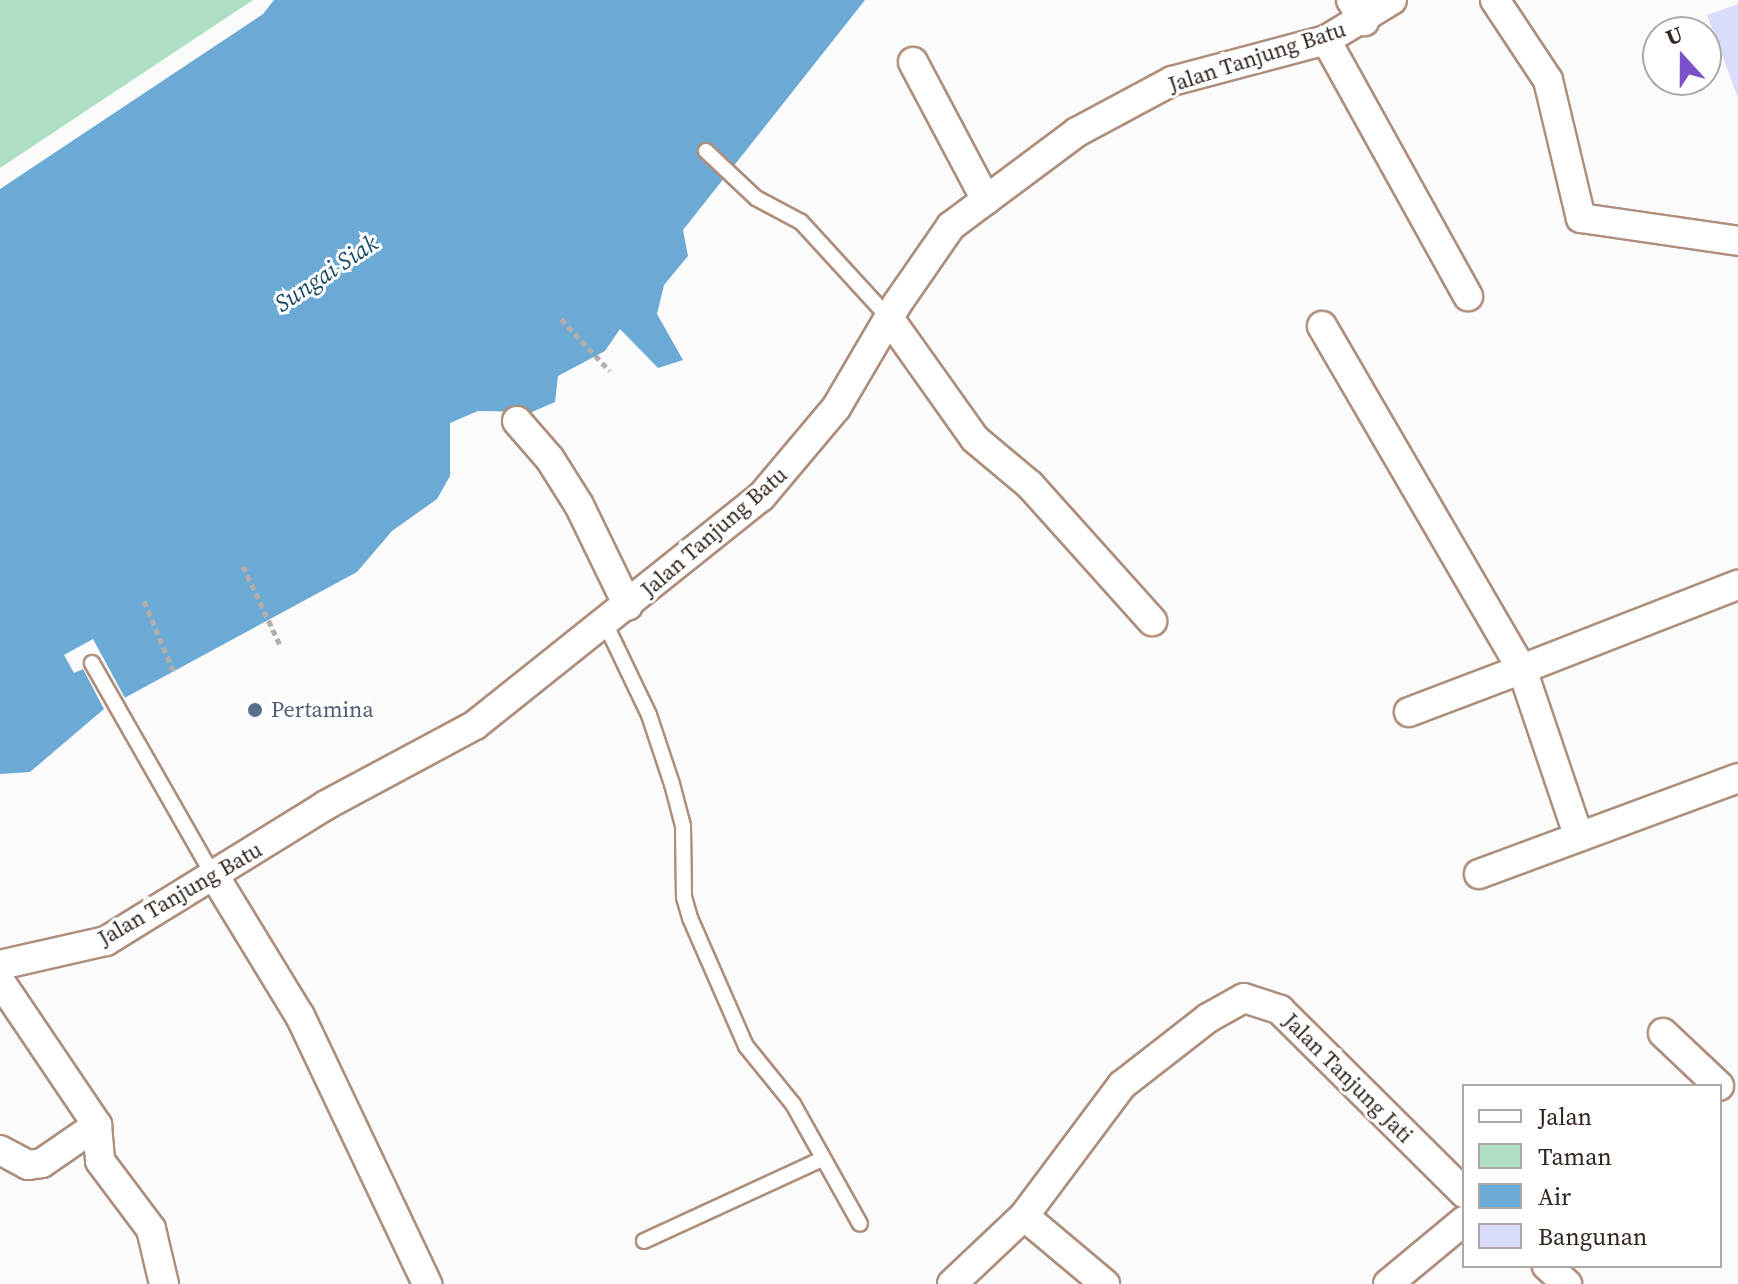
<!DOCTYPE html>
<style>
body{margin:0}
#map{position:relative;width:1738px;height:1284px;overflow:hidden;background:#fbfbfb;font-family:"Source Serif 4",serif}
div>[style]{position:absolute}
.green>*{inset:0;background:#aedfc3}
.water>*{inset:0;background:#6caad6}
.pier>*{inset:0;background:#fbfbfb}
.building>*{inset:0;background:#dadcfd}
.path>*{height:5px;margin-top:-2.5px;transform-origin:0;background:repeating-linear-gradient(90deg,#b3aeac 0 6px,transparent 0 10px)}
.roads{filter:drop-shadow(2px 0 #ad8f7d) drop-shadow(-2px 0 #ad8f7d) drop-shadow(0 2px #ad8f7d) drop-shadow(0 -2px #ad8f7d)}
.service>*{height:14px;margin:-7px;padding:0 7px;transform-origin:7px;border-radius:7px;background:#fff}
.minor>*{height:28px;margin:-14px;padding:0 14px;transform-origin:14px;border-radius:14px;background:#fff}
.dots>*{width:22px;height:22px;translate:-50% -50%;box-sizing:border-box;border:4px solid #fff;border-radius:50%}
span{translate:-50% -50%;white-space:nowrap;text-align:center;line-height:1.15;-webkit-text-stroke:6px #fff;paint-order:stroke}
.street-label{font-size:22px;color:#32261f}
.service-label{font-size:22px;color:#4e5e75}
.left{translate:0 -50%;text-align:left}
.water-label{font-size:24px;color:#194967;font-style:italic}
.legend{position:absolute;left:1462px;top:1084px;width:260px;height:184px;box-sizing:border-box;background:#fff;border:2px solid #ada8a5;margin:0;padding:10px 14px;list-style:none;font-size:24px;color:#32261f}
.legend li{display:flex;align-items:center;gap:16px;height:40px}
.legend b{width:40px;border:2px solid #ada8a5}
.north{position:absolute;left:1642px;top:16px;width:80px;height:80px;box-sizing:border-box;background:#fff;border:2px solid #ada8a5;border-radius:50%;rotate:339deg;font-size:22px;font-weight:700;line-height:32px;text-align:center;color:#32261f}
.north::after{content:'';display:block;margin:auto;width:28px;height:36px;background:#7c50c9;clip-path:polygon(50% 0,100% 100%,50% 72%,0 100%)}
</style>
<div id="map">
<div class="green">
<div style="clip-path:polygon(0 0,253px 0,0 168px)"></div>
</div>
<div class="water">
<div style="clip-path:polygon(274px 0,865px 0,683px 230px,688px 256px,664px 285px,657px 314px,683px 360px,658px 368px,620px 329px,605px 351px,558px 376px,555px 402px,532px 412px,478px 411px,450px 423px,450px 476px,437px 499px,392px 531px,357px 572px,104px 709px,30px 772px,0 774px,0 189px,263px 14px)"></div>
</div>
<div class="pier">
<div style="clip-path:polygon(93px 639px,125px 698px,104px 709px,83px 669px,74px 673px,64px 655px)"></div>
</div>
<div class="building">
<div style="clip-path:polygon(1738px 4px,1738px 98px,1707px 15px)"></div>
</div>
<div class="path">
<div style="left:561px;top:319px;width:71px;rotate:46.7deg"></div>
<div style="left:243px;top:566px;width:89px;rotate:64.9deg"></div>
<div style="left:144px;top:601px;width:75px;rotate:67.2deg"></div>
</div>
<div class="roads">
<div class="service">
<div style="left:706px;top:151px;width:69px;rotate:43.2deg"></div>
<div style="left:756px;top:198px;width:51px;rotate:28.1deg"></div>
<div style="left:801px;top:222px;width:130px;rotate:47.5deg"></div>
<div style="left:605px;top:623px;width:102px;rotate:64.4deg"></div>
<div style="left:649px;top:715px;width:73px;rotate:71.6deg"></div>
<div style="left:672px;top:784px;width:43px;rotate:75.3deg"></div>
<div style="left:683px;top:826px;width:71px;rotate:89.2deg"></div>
<div style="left:684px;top:897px;width:22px;rotate:74deg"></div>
<div style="left:690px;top:918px;width:140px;rotate:66.4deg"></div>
<div style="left:746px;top:1046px;width:75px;rotate:51deg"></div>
<div style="left:793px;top:1104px;width:137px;rotate:60.8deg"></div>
<div style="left:92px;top:663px;width:246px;rotate:60.3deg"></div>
<div style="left:644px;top:1241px;width:194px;rotate:-24.7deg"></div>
</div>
<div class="minor">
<div style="left:1351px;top:0;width:25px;rotate:58deg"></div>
<div style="left:1495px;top:0;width:96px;rotate:56.5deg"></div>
<div style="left:1548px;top:80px;width:142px;rotate:76.6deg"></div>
<div style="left:1581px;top:218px;width:159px;rotate:8.3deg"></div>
<div style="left:1326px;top:40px;width:293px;rotate:61deg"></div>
<div style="left:913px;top:62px;width:156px;rotate:62.1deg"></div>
<div style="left:889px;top:318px;width:148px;rotate:54.6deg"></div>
<div style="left:975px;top:439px;width:72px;rotate:39.9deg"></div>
<div style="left:1030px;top:485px;width:183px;rotate:48.1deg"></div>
<div style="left:1322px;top:326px;width:397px;rotate:59.8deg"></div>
<div style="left:1522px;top:669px;width:232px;rotate:-21.3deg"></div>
<div style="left:517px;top:421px;width:50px;rotate:49deg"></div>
<div style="left:550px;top:459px;width:54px;rotate:57.8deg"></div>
<div style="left:579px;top:505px;width:112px;rotate:64.1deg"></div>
<div style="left:1409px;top:712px;width:121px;rotate:-20.8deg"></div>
<div style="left:1522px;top:669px;width:177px;rotate:71.3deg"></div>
<div style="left:1479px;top:874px;width:276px;rotate:-20.3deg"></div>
<div style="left:215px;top:877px;width:163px;rotate:58.6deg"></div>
<div style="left:300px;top:1016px;width:297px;rotate:64.6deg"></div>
<div style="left:0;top:965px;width:109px;rotate:-12.8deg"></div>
<div style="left:106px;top:941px;width:259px;rotate:-31.7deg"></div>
<div style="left:326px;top:805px;width:169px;rotate:-28.2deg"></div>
<div style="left:475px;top:725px;width:366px;rotate:-38.6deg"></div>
<div style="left:761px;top:497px;width:116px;rotate:-49.9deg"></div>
<div style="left:836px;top:408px;width:121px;rotate:-59.6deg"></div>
<div style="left:897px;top:304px;width:95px;rotate:-55.3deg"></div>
<div style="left:951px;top:226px;width:157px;rotate:-36.7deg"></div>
<div style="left:1077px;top:132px;width:108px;rotate:-28.2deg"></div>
<div style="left:1172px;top:81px;width:159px;rotate:-14.9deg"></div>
<div style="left:1326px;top:40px;width:77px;rotate:-31.2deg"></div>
<div style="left:0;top:981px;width:174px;rotate:56deg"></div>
<div style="left:97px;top:1125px;width:36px;rotate:85deg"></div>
<div style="left:100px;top:1161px;width:85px;rotate:53.1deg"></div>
<div style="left:151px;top:1229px;width:57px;rotate:76.7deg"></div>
<div style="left:1663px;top:1033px;width:77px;rotate:43.4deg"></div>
<div style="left:0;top:1150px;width:32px;rotate:28deg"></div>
<div style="left:28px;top:1165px;width:14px;rotate:-8deg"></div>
<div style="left:42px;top:1163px;width:67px;rotate:-34.6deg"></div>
<div style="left:1024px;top:1216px;width:106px;rotate:40deg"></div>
<div style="left:1547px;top:1266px;width:27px;rotate:42deg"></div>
<div style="left:952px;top:1284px;width:99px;rotate:-43.4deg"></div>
<div style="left:1024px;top:1216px;width:164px;rotate:-53.2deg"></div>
<div style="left:1122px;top:1085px;width:109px;rotate:-37.9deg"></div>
<div style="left:1208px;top:1018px;width:41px;rotate:-29.1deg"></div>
<div style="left:1244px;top:998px;width:38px;rotate:18deg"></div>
<div style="left:1280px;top:1010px;width:260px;rotate:44.8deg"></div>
<div style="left:1388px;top:1284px;width:99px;rotate:-39.7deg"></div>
</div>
</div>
<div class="dots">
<div style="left:255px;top:710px;background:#5c6f8a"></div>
</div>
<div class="street-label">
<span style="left:1257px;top:57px;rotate:-18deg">Jalan Tanjung Batu</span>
<span style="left:714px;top:532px;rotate:-41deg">Jalan Tanjung Batu</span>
<span style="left:180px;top:894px;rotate:-30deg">Jalan Tanjung Batu</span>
<span style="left:1348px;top:1078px;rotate:45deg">Jalan Tanjung Jati</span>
</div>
<div class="service-label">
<span class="left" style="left:271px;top:710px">Pertamina</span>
</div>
<div class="water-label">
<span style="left:326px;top:273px;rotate:-34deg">Sungai Siak</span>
</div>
<ul class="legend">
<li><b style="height:10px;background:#fff"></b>Jalan</li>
<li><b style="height:22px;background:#aedfc3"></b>Taman</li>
<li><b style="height:22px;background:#6caad6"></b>Air</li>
<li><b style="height:22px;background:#dadcfd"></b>Bangunan</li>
</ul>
<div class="north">U</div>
</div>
